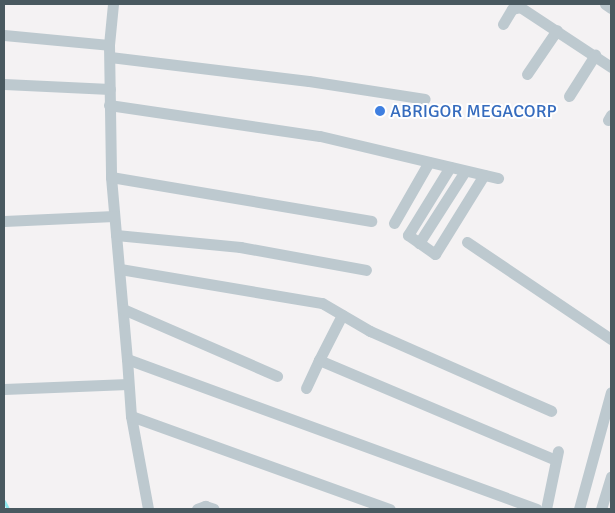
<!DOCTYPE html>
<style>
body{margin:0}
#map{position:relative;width:615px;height:513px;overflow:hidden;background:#f4f2f3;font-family:Signika,sans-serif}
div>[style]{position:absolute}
.stream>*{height:3px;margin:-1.5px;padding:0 1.5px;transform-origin:1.5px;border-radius:1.5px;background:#8fe8ee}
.minor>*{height:11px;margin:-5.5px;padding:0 5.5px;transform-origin:5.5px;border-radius:5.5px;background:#bdc9cf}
.dots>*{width:14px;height:14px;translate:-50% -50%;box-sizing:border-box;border:2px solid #fff;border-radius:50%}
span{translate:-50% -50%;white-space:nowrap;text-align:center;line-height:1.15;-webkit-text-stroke:4px #fff;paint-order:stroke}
.shop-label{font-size:18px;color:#366cbe}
.left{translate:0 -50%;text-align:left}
.frame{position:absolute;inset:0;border:5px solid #495960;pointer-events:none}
</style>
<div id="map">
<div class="stream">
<div style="left:4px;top:501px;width:9px;rotate:63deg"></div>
</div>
<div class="minor">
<div style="left:113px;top:4px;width:41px;rotate:95.6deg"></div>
<div style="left:109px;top:45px;width:132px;rotate:89.1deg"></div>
<div style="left:111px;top:177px;width:183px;rotate:85deg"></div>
<div style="left:127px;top:359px;width:436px;rotate:20.1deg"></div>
<div style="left:605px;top:4px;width:7px;rotate:34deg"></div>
<div style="left:503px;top:24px;width:17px;rotate:-59deg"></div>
<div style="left:512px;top:9px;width:8px;rotate:-14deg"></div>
<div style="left:520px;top:7px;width:109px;rotate:33.4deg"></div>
<div style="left:4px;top:35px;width:105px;rotate:5.4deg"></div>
<div style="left:110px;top:57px;width:200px;rotate:6.9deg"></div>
<div style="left:309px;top:81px;width:117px;rotate:8.8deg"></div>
<div style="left:527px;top:74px;width:53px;rotate:-55.7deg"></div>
<div style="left:4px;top:84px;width:106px;rotate:2.7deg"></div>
<div style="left:569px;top:96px;width:49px;rotate:-57.6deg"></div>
<div style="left:109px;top:105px;width:213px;rotate:8.4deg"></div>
<div style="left:320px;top:136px;width:183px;rotate:13.3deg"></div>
<div style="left:608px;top:120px;width:6px;rotate:-59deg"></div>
<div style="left:450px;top:167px;width:80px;rotate:121.7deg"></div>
<div style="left:408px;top:235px;width:33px;rotate:35deg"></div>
<div style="left:435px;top:254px;width:93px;rotate:-58.2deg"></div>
<div style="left:111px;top:177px;width:264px;rotate:9.6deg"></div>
<div style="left:4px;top:221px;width:110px;rotate:-2.6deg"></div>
<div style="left:394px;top:223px;width:70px;rotate:-60.2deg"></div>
<div style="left:116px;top:235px;width:125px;rotate:5.5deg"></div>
<div style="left:240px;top:247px;width:128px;rotate:10.3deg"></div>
<div style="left:467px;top:242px;width:174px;rotate:34deg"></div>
<div style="left:419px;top:243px;width:85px;rotate:-57.4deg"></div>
<div style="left:120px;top:269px;width:205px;rotate:9.6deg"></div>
<div style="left:322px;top:303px;width:56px;rotate:30.3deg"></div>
<div style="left:370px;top:331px;width:198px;rotate:23.8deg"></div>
<div style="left:123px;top:309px;width:168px;rotate:23.5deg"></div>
<div style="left:342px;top:315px;width:51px;rotate:117.1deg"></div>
<div style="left:319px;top:360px;width:257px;rotate:22.9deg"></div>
<div style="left:127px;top:359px;width:57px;rotate:86deg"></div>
<div style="left:131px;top:416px;width:95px;rotate:79.6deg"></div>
<div style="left:306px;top:388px;width:31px;rotate:-65deg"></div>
<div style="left:4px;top:389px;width:124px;rotate:-2.3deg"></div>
<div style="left:131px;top:416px;width:275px;rotate:19.8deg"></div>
<div style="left:197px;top:509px;width:9px;rotate:-21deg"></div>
<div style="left:205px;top:506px;width:9px;rotate:18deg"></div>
<div style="left:546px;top:509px;width:59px;rotate:-78.3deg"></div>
<div style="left:579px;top:509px;width:121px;rotate:-74.7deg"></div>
<div style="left:601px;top:509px;width:34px;rotate:-73deg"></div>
</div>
<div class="dots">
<div style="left:380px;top:111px;background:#3f7fe0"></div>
</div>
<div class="shop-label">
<span class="left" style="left:390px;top:111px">ABRIGOR MEGACORP</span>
</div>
<div class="frame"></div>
</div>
